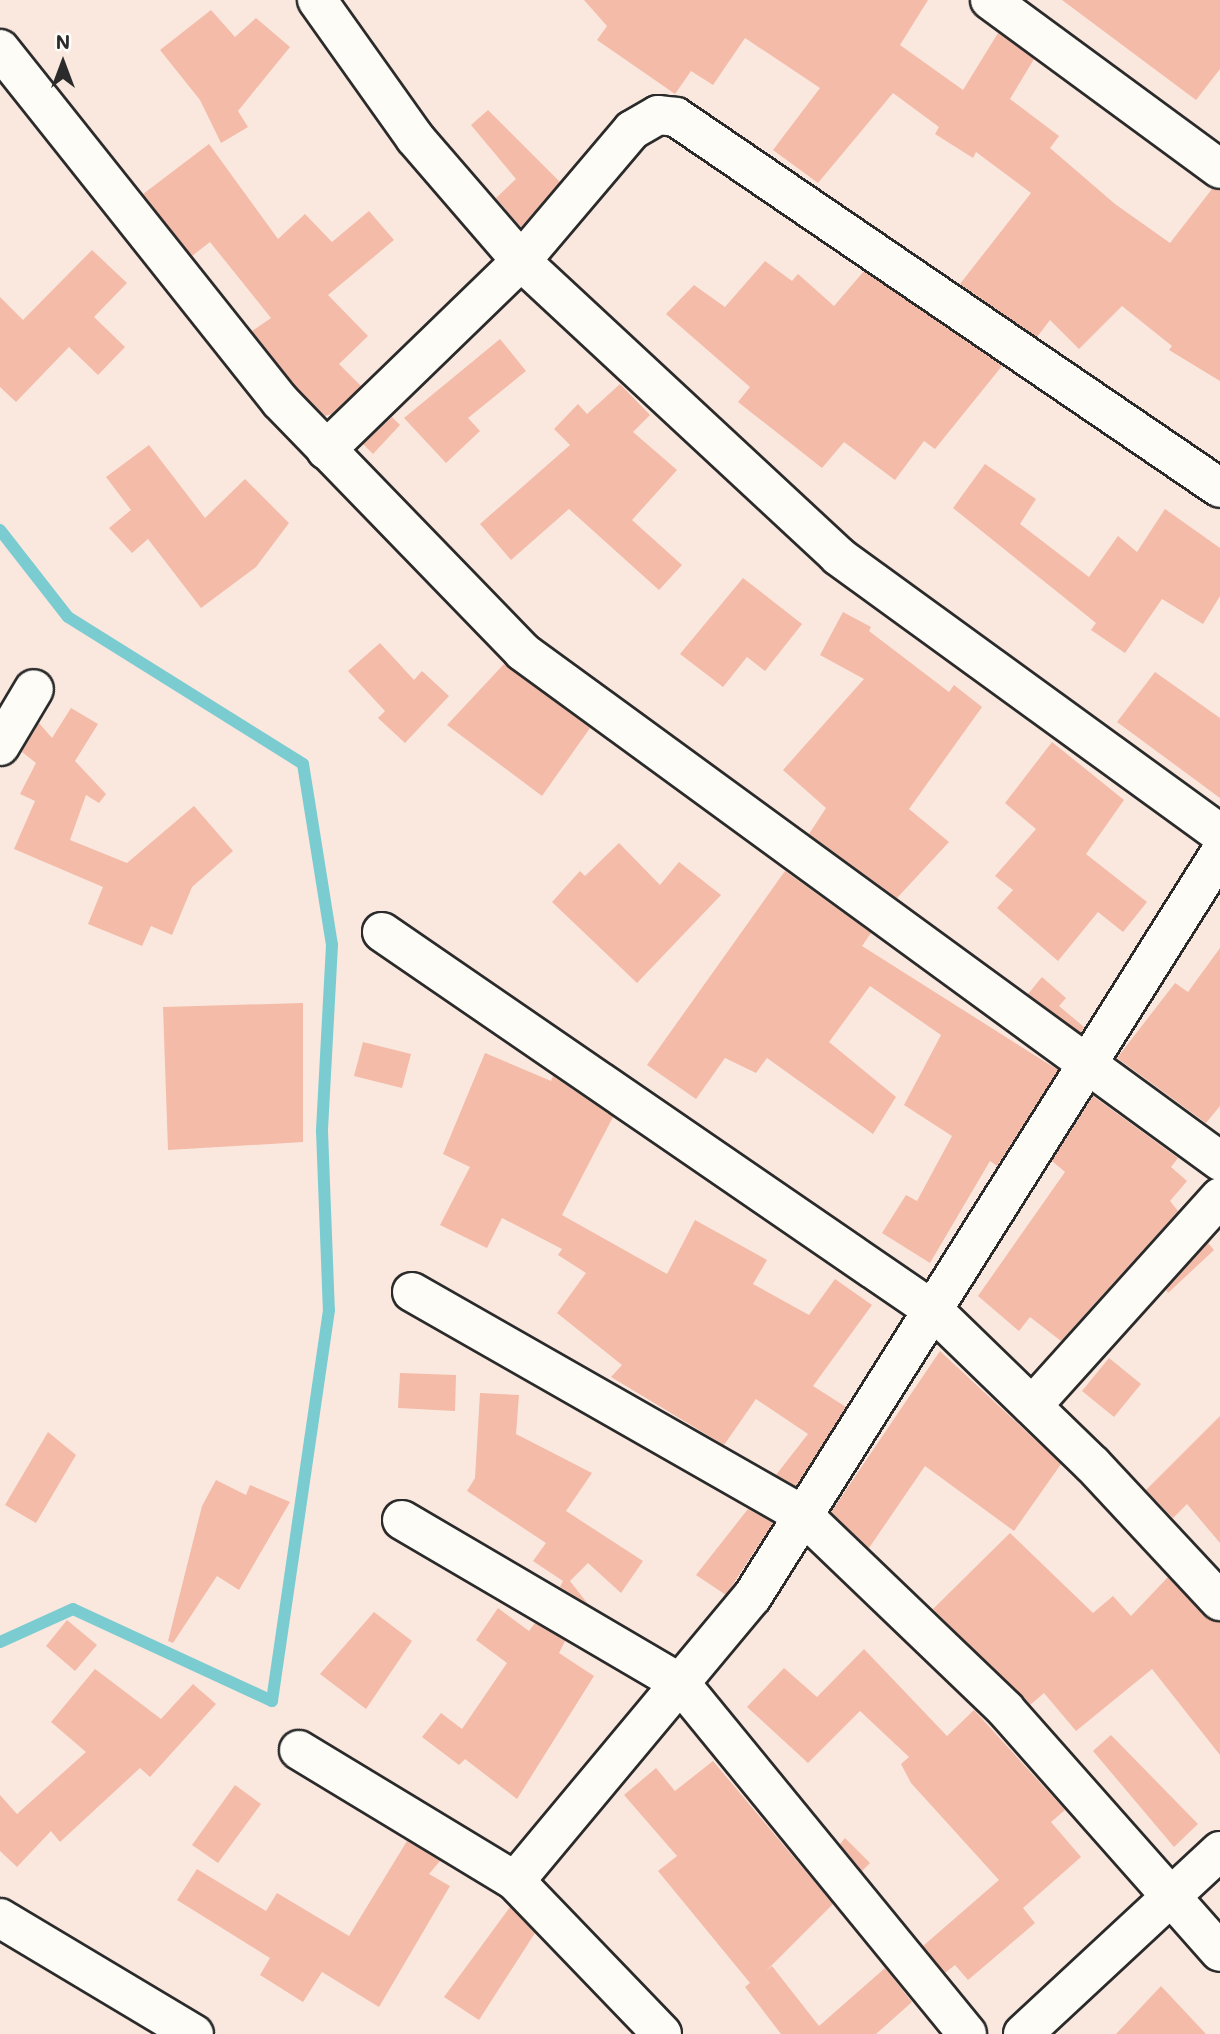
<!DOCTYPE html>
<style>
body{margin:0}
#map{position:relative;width:1220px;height:2034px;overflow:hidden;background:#fae8df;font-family:Mali,sans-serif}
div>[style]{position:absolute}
.stream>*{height:12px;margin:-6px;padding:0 6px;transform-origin:6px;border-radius:6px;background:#7bccd1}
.building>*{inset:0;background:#f3bba8}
.roads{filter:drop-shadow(2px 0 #2b2b2b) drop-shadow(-2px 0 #2b2b2b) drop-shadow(0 2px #2b2b2b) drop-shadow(0 -2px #2b2b2b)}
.minor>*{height:38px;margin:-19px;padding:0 19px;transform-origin:19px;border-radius:19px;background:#fdfcf7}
span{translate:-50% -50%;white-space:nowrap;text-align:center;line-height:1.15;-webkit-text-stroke:7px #fdfcf7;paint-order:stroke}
.north{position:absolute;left:28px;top:28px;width:70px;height:70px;-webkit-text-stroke:5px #fdfcf7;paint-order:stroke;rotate:0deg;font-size:19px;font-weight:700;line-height:28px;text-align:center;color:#2b2b2b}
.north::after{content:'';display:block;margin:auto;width:24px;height:32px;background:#2b2b2b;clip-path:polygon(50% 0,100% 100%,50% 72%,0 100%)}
</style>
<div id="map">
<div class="stream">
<div style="left:0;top:530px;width:110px;rotate:52deg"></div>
<div style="left:68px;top:617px;width:277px;rotate:32deg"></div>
<div style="left:303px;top:764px;width:183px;rotate:80.9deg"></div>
<div style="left:332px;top:945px;width:186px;rotate:93.1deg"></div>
<div style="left:322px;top:1131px;width:179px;rotate:87.8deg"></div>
<div style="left:329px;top:1310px;width:395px;rotate:98.3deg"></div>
<div style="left:272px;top:1701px;width:219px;rotate:-155.2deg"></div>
<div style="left:73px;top:1609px;width:80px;rotate:155.7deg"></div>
</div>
<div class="building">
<div style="clip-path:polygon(584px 0,928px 0,900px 45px,963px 90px,998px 33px,1034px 59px,1010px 99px,1059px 136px,1050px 148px,1115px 204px,1170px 243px,1212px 189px,1220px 190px,1220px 381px,1169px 350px,1172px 346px,1122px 306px,1079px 349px,1050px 320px,1037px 337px,960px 284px,1031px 193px,976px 152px,973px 158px,935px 134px,939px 127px,893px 93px,818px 183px,773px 150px,820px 88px,745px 38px,713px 85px,691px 71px,675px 94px,597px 40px,607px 26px)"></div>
<div style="clip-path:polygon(1062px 0,1220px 0,1220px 69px,1196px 100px)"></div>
<div style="clip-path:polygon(211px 10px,235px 37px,256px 18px,290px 47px,238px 111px,248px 127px,221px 143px,200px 100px,160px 50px)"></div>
<div style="clip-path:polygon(488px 110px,560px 182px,521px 227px,496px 198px,516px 179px,471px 125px)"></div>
<div style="clip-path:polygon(209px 144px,278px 239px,305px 214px,332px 242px,369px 211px,394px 240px,328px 295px,368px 336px,339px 364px,361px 386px,332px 414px,325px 416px,296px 387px,252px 331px,271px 318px,210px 242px,192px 256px,143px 194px)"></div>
<div style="clip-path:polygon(92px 250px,127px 283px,94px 317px,125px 347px,98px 375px,69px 347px,16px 402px,0 387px,0 297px,23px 320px)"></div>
<div style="clip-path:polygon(765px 261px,792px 281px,798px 274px,834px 306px,864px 271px,1002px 366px,935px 449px,924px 441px,895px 480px,844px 442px,822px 468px,738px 402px,750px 387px,666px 314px,694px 285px,725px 307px)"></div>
<div style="clip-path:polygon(500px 339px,526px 371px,468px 418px,480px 431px,446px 463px,404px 418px)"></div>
<div style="clip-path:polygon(620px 384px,650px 415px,633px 432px,677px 470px,632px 520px,682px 565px,659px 590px,569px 509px,511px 560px,480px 524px,570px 445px,554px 429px,578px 404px,587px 414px)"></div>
<div style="clip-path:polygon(392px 417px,400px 425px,373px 454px,363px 444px)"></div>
<div style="clip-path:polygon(149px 445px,205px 518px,245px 479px,289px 523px,256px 567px,201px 608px,148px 539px,132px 553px,109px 528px,131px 510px,106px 477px)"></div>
<div style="clip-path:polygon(985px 464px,1036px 499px,1020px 524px,1089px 577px,1118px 536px,1137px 552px,1165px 509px,1220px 548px,1220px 596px,1203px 624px,1162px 599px,1125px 653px,1091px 630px,1096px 623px,953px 508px)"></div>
<div style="clip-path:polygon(743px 578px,802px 624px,765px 671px,747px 657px,723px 687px,680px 654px)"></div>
<div style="clip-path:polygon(843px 612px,871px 627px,869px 631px,949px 692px,954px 685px,982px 707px,909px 809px,949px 842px,897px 898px,809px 834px,826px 808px,783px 770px,864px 679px,820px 655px)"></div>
<div style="clip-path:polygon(380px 643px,414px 680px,422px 671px,449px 696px,405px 743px,378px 718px,385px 711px,348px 671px)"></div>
<div style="clip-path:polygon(504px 664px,590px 728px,542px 796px,447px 725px)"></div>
<div style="clip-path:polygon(1155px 672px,1220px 718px,1220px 798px,1117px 722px)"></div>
<div style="clip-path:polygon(71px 708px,98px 724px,75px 761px,106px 794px,99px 803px,86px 795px,70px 840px,127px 863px,194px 806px,233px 851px,192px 887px,172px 935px,151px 926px,142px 946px,88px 924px,103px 887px,14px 849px,35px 801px,20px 794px,36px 763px,22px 752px,39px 723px,52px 738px)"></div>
<div style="clip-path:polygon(1052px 742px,1124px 800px,1086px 854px,1147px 902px,1123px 932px,1098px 912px,1058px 961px,997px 908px,1013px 890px,995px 876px,1036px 829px,1005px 803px)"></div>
<div style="clip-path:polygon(619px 843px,660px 885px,679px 862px,721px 895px,637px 983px,552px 902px,580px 871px,585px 876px)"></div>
<div style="clip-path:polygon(785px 871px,871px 933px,862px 946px,1058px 1070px,997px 1166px,990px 1161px,930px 1263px,882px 1233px,906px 1195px,917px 1201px,952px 1136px,904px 1105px,941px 1035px,870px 986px,829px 1042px,896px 1097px,873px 1134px,767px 1058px,756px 1073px,725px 1058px,696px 1099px,647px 1065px)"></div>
<div style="clip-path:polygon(1220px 948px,1220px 1106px,1206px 1123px,1117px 1058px,1175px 983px,1188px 992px)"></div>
<div style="clip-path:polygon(1042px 977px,1066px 998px,1059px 1006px,1084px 1027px,1081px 1033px,1028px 994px)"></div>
<div style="clip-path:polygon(303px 1003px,303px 1142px,168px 1150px,163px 1007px)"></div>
<div style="clip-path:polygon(363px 1042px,411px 1054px,402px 1088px,354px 1076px)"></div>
<div style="clip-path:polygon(485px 1053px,551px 1081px,553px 1076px,613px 1117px,562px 1215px,667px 1274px,695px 1220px,767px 1260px,753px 1284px,809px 1315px,835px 1279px,872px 1305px,813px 1386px,846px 1407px,796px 1486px,776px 1475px,808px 1434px,756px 1399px,724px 1445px,611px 1377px,622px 1365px,557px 1313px,586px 1273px,558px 1255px,562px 1249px,502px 1218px,487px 1248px,440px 1225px,470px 1167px,443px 1154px)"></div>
<div style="clip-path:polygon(1093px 1096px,1178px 1158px,1171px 1167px,1187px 1181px,1170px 1201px,1178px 1211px,1061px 1341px,1030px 1317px,1019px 1331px,978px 1296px,1065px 1172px,1052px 1161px)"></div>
<div style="clip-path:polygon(1208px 1243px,1214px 1250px,1168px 1293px,1166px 1290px)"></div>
<div style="clip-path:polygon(940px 1351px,1061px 1464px,1014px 1531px,925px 1466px,869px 1548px,831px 1512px)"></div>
<div style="clip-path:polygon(1109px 1358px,1141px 1384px,1114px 1417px,1082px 1391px)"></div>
<div style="clip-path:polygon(400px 1373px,456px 1375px,455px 1411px,398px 1408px)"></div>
<div style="clip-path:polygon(480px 1393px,519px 1395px,516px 1434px,592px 1473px,566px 1511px,643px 1561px,621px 1593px,588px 1563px,570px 1581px,588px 1604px,560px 1587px,563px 1581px,533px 1561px,546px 1543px,467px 1491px,475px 1478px)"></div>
<div style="clip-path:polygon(1220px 1416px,1220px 1543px,1187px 1504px,1173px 1518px,1146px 1490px)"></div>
<div style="clip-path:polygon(48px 1432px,76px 1455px,36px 1523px,5px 1505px)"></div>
<div style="clip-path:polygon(216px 1480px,246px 1495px,250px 1485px,290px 1502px,239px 1590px,217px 1576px,173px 1643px,168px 1641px,202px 1506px)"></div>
<div style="clip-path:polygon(748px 1509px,773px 1523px,726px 1595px,696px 1575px)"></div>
<div style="clip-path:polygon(1010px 1533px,1093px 1613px,1113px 1596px,1131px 1616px,1168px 1577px,1204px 1616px,1220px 1622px,1220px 1755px,1152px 1669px,1076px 1731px,1044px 1693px,1030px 1705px,933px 1609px)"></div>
<div style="clip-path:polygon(498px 1608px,529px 1631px,535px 1623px,565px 1641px,559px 1653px,594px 1676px,517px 1799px,465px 1759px,459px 1765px,422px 1737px,441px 1713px,462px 1729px,507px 1663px,476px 1640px)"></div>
<div style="clip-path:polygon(374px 1612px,412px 1641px,366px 1709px,320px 1674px)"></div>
<div style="clip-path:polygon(67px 1620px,97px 1645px,75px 1671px,46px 1646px)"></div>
<div style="clip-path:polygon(864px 1649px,947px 1736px,974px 1710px,1065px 1810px,1051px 1822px,1081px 1857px,1023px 1908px,1035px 1923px,968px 1980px,955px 1965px,945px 1973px,923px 1946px,999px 1880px,911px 1783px,901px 1764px,909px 1757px,860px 1711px,808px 1763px,747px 1707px,784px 1668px,817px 1697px)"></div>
<div style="clip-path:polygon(95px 1669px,161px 1719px,193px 1684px,216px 1704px,150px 1777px,140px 1768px,60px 1842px,51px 1831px,17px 1867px,0 1851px,0 1795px,17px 1814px,86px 1752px,51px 1722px)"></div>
<div style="clip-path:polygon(1111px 1735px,1198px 1824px,1174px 1847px,1093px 1751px)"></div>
<div style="clip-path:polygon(713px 1761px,833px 1904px,766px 1971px,772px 1966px,819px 2026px,885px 1968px,912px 2002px,876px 2034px,781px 2034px,745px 1987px,750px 1983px,658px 1871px,677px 1856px,624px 1795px,656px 1768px,675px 1791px)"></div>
<div style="clip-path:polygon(235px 1785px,261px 1804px,218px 1863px,192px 1845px)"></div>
<div style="clip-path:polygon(845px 1838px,870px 1863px,862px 1871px,840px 1844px)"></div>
<div style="clip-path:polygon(407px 1841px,440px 1861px,429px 1874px,450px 1886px,379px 2007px,322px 1972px,303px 2002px,260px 1975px,270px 1958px,177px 1900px,197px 1869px,266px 1911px,277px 1893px,349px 1936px)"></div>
<div style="clip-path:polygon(510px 1907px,535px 1933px,479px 2020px,444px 1997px)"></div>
<div style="clip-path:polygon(1161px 1986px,1206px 2034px,1116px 2034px)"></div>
</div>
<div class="roads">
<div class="minor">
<div style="left:317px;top:0;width:169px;rotate:54.6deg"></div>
<div style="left:415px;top:138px;width:162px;rotate:49.2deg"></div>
<div style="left:521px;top:261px;width:433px;rotate:42.9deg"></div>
<div style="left:838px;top:556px;width:472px;rotate:36deg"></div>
<div style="left:990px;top:0;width:285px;rotate:36.3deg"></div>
<div style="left:0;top:49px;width:450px;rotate:51.5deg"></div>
<div style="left:280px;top:401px;width:349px;rotate:45.9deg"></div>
<div style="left:523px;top:652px;width:863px;rotate:36.14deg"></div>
<div style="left:326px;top:450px;width:272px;rotate:-44.1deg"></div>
<div style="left:521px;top:261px;width:172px;rotate:-49.7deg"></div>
<div style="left:632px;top:130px;width:30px;rotate:-30deg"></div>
<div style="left:658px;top:115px;width:18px;rotate:6deg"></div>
<div style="left:676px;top:117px;width:658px;rotate:34.29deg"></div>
<div style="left:0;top:746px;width:66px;rotate:-59.2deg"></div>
<div style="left:382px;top:932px;width:670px;rotate:34.47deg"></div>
<div style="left:934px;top:1311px;width:221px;rotate:44.1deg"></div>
<div style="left:1093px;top:1465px;width:186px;rotate:47deg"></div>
<div style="left:412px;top:1292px;width:451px;rotate:29.7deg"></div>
<div style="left:804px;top:1516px;width:279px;rotate:43.8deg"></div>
<div style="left:1005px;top:1709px;width:324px;rotate:48.5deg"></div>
<div style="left:1032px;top:1406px;width:281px;rotate:-48deg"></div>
<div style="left:402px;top:1520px;width:322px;rotate:30.4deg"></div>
<div style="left:680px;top:1683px;width:453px;rotate:50.7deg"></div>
<div style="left:299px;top:1750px;width:253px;rotate:31.2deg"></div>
<div style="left:515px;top:1881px;width:212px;rotate:46.1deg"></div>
<div style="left:515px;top:1881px;width:370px;rotate:-50.2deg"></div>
<div style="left:752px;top:1597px;width:879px;rotate:-57.83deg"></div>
<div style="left:0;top:1918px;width:226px;rotate:30.9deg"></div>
<div style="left:1023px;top:2034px;width:269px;rotate:-42.9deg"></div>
</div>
</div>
<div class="north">N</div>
</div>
